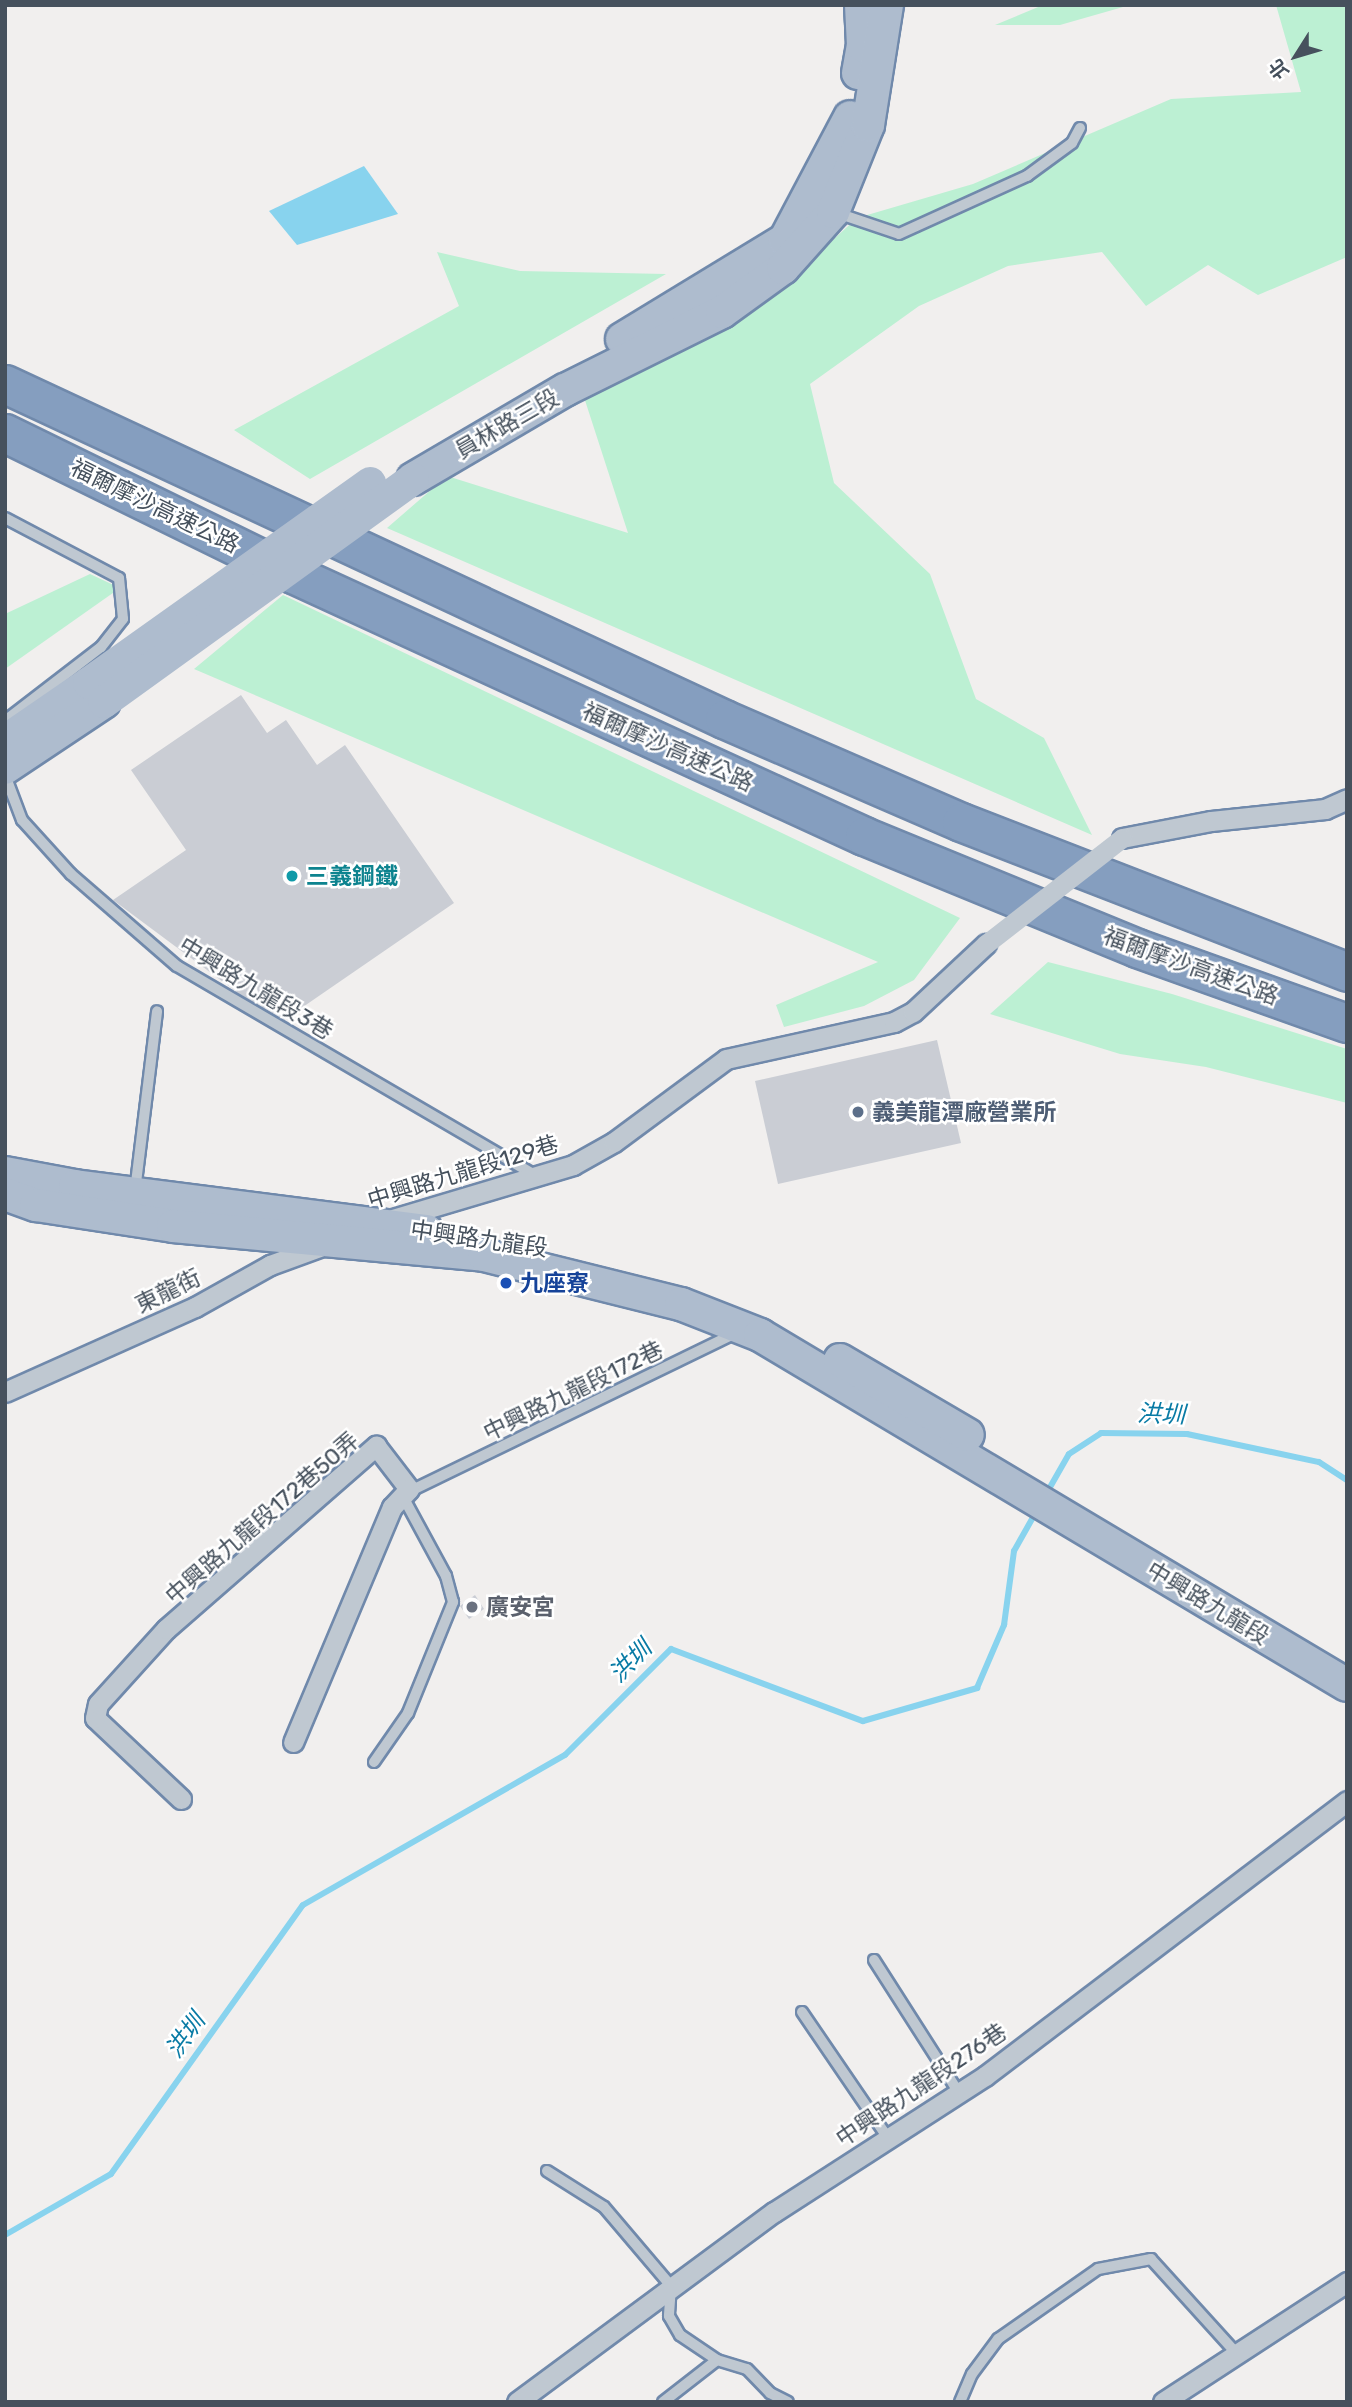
<!DOCTYPE html>
<meta charset="utf-8">
<style>
body{margin:0}
#map{position:relative;width:1352px;height:2407px;overflow:hidden;background:#f1efee;font-family:Rubik,"Noto Sans TC",sans-serif}
div>[style]{position:absolute}
.green>*{inset:0;background:#bcf0d3}
.water>*{inset:0;background:#88d3ee}
.stream>*{height:6px;margin:-3px;padding:0 3px;transform-origin:3px;border-radius:3px;background:#88d3ee}
.building>*{inset:0;background:#cacdd4}
.roads{filter:drop-shadow(2px 0 #7089ab) drop-shadow(-2px 0 #7089ab) drop-shadow(0 2px #7089ab) drop-shadow(0 -2px #7089ab)}
.lane>*{height:10px;margin:-5px;padding:0 5px;transform-origin:5px;border-radius:5px;background:#bfc8d1}
.street>*{height:19px;margin:-9.5px;padding:0 9.5px;transform-origin:9.5px;border-radius:9.5px;background:#bfc8d1}
.primary>*{height:32px;margin:-16px;padding:0 16px;transform-origin:16px;border-radius:16px;background:#aebcce}
.highway>*{height:37px;margin:-18.5px;padding:0 18.5px;transform-origin:18.5px;border-radius:18.5px;background:#859ebf}
.street-bridge>*{height:19px;margin:-9.5px;padding:0 9.5px;transform-origin:9.5px;border-radius:9.5px;background:#bfc8d1}
.primary-bridge>*{height:32px;margin:-16px;padding:0 16px;transform-origin:16px;border-radius:16px;background:#aebcce}
.dots>*{width:19px;height:19px;translate:-50% -50%;box-sizing:border-box;border:4px solid #fff;border-radius:50%}
span{translate:-50% -50%;white-space:nowrap;text-align:center;line-height:1.15;-webkit-text-stroke:5px #fff;paint-order:stroke}
.street-label{font-size:23px;color:#46515d}
.culture-label{font-size:23px;color:#0d838f;font-weight:700}
.left{translate:0 -50%;text-align:left}
.service-label{font-size:23px;color:#4e5e75;font-weight:700}
.transit-label{font-size:23px;color:#164399;font-weight:700}
.worship-label{font-size:23px;color:#5b616d;font-weight:700}
.water-label{font-size:24px;color:#097ba5;font-style:italic}
.frame{position:absolute;inset:0;border:7px solid #46515d;pointer-events:none}
.north{position:absolute;left:1261px;top:21px;width:70px;height:70px;-webkit-text-stroke:5px #fff;paint-order:stroke;rotate:233deg;font-size:19px;font-weight:700;line-height:28px;text-align:center;color:#46515d}
.north::after{content:'';display:block;margin:auto;width:24px;height:32px;background:#46515d;clip-path:polygon(50% 0,100% 100%,50% 72%,0 100%)}
</style>
<div id="map">
<div class="green">
<div style="clip-path:polygon(1043px 5px,1130px 5px,1060px 25px,995px 25px)"></div>
<div style="clip-path:polygon(1276px 5px,1347px 5px,1347px 257px,1258px 295px,1208px 265px,1146px 306px,1102px 252px,1008px 266px,919px 306px,810px 384px,834px 483px,930px 574px,976px 699px,1044px 738px,1092px 835px,387px 528px,447px 476px,628px 533px,581px 388px,813px 258px,857px 218px,973px 184px,1171px 99px,1301px 92px)"></div>
<div style="clip-path:polygon(437px 252px,520px 271px,666px 274px,310px 479px,234px 430px,459px 306px)"></div>
<div style="clip-path:polygon(90px 574px,120px 588px,5px 669px,5px 614px)"></div>
<div style="clip-path:polygon(283px 595px,960px 918px,914px 980px,864px 1006px,784px 1027px,776px 1005px,878px 962px,194px 669px)"></div>
<div style="clip-path:polygon(1048px 962px,1172px 994px,1347px 1049px,1347px 1103px,1206px 1067px,1120px 1054px,990px 1014px)"></div>
</div>
<div class="water">
<div style="clip-path:polygon(364px 166px,398px 214px,297px 245px,269px 211px)"></div>
</div>
<div class="stream">
<div style="left:1045px;top:1496px;width:48px;rotate:-60.3deg"></div>
<div style="left:1069px;top:1454px;width:38px;rotate:-33deg"></div>
<div style="left:1101px;top:1433px;width:86px;rotate:0.7deg"></div>
<div style="left:1187px;top:1434px;width:135px;rotate:12deg"></div>
<div style="left:1319px;top:1462px;width:33px;rotate:33deg"></div>
<div style="left:5px;top:2235px;width:122px;rotate:-29.9deg"></div>
<div style="left:111px;top:2174px;width:330px;rotate:-54.5deg"></div>
<div style="left:303px;top:1905px;width:302px;rotate:-29.8deg"></div>
<div style="left:565px;top:1755px;width:150px;rotate:-45deg"></div>
<div style="left:671px;top:1649px;width:205px;rotate:20.6deg"></div>
<div style="left:863px;top:1721px;width:119px;rotate:-16.1deg"></div>
<div style="left:977px;top:1688px;width:69px;rotate:-66.8deg"></div>
<div style="left:1004px;top:1625px;width:75px;rotate:-82.3deg"></div>
<div style="left:1014px;top:1551px;width:45px;rotate:-60.6deg"></div>
</div>
<div class="building">
<div style="clip-path:polygon(241px 695px,267px 733px,286px 720px,317px 765px,345px 745px,454px 903px,284px 1020px,238px 993px,113px 900px,186px 850px,131px 770px)"></div>
<div style="clip-path:polygon(937px 1040px,961px 1143px,778px 1184px,755px 1081px)"></div>
<div style="clip-path:polygon(475px 1595px,484px 1609px,469px 1619px,460px 1606px)"></div>
</div>
<div class="roads">
<div class="lane">
<div style="left:837px;top:213px;width:65px;rotate:18.7deg"></div>
<div style="left:899px;top:234px;width:141px;rotate:-24.4deg"></div>
<div style="left:1027px;top:176px;width:56px;rotate:-36.3deg"></div>
<div style="left:1072px;top:143px;width:17px;rotate:-62deg"></div>
<div style="left:5px;top:518px;width:129px;rotate:27.8deg"></div>
<div style="left:119px;top:578px;width:41px;rotate:84.4deg"></div>
<div style="left:123px;top:619px;width:36px;rotate:128deg"></div>
<div style="left:101px;top:647px;width:121px;rotate:142.4deg"></div>
<div style="left:5px;top:775px;width:48px;rotate:69.3deg"></div>
<div style="left:22px;top:820px;width:73px;rotate:47.8deg"></div>
<div style="left:71px;top:874px;width:140px;rotate:41deg"></div>
<div style="left:177px;top:966px;width:414px;rotate:30.3deg"></div>
<div style="left:135px;top:1191px;width:181px;rotate:-83deg"></div>
<div style="left:374px;top:1762px;width:60px;rotate:-55.2deg"></div>
<div style="left:408px;top:1713px;width:120px;rotate:-67.9deg"></div>
<div style="left:453px;top:1602px;width:27px;rotate:-105deg"></div>
<div style="left:446px;top:1576px;width:92px;rotate:-118.5deg"></div>
<div style="left:402px;top:1495px;width:370px;rotate:-25.9deg"></div>
<div style="left:874px;top:1960px;width:158px;rotate:57.4deg"></div>
<div style="left:802px;top:2012px;width:153px;rotate:55.7deg"></div>
<div style="left:547px;top:2171px;width:67px;rotate:32.3deg"></div>
<div style="left:604px;top:2207px;width:104px;rotate:49.7deg"></div>
<div style="left:671px;top:2286px;width:30px;rotate:94deg"></div>
<div style="left:669px;top:2316px;width:22px;rotate:60deg"></div>
<div style="left:680px;top:2335px;width:45px;rotate:34deg"></div>
<div style="left:717px;top:2360px;width:31px;rotate:17deg"></div>
<div style="left:747px;top:2369px;width:33px;rotate:46deg"></div>
<div style="left:770px;top:2393px;width:20px;rotate:27deg"></div>
<div style="left:663px;top:2402px;width:68px;rotate:-37.9deg"></div>
<div style="left:960px;top:2402px;width:30px;rotate:-67deg"></div>
<div style="left:972px;top:2374px;width:44px;rotate:-53.4deg"></div>
<div style="left:998px;top:2339px;width:122px;rotate:-35deg"></div>
<div style="left:1098px;top:2269px;width:54px;rotate:-10.7deg"></div>
<div style="left:1151px;top:2259px;width:128px;rotate:47.8deg"></div>
</div>
<div class="street">
<div style="left:1122px;top:838px;width:91px;rotate:-10.8deg"></div>
<div style="left:1211px;top:821px;width:115px;rotate:-6deg"></div>
<div style="left:1325px;top:809px;width:24px;rotate:-24deg"></div>
<div style="left:389px;top:1220px;width:192px;rotate:-16.6deg"></div>
<div style="left:573px;top:1165px;width:47px;rotate:-29.3deg"></div>
<div style="left:614px;top:1142px;width:139px;rotate:-36.5deg"></div>
<div style="left:726px;top:1059px;width:172px;rotate:-12.4deg"></div>
<div style="left:894px;top:1022px;width:21px;rotate:-28deg"></div>
<div style="left:913px;top:1012px;width:100px;rotate:-43deg"></div>
<div style="left:5px;top:1392px;width:208px;rotate:-24.1deg"></div>
<div style="left:195px;top:1307px;width:86px;rotate:-29.2deg"></div>
<div style="left:270px;top:1265px;width:59px;rotate:-20deg"></div>
<div style="left:181px;top:1799px;width:118px;rotate:-136.7deg"></div>
<div style="left:95px;top:1718px;width:14px;rotate:-78deg"></div>
<div style="left:98px;top:1704px;width:101px;rotate:-47.8deg"></div>
<div style="left:166px;top:1629px;width:279px;rotate:-41.1deg"></div>
<div style="left:376px;top:1446px;width:54px;rotate:52.5deg"></div>
<div style="left:409px;top:1489px;width:25px;rotate:133deg"></div>
<div style="left:392px;top:1507px;width:255px;rotate:112.8deg"></div>
<div style="left:517px;top:2402px;width:320px;rotate:-36.5deg"></div>
<div style="left:774px;top:2212px;width:251px;rotate:-32.8deg"></div>
<div style="left:985px;top:2076px;width:455px;rotate:-37.2deg"></div>
<div style="left:1163px;top:2402px;width:220px;rotate:-33.1deg"></div>
</div>
<div class="primary">
<div style="left:858px;top:73px;width:27px;rotate:-80deg"></div>
<div style="left:863px;top:46px;width:41px;rotate:-92.8deg"></div>
<div style="left:622px;top:339px;width:191px;rotate:-31.3deg"></div>
<div style="left:785px;top:240px;width:139px;rotate:-62.1deg"></div>
<div style="left:413px;top:479px;width:176px;rotate:-30.4deg"></div>
<div style="left:565px;top:390px;width:175px;rotate:-26.4deg"></div>
<div style="left:722px;top:312px;width:75px;rotate:-35.8deg"></div>
<div style="left:783px;top:268px;width:75px;rotate:-48.2deg"></div>
<div style="left:833px;top:212px;width:94px;rotate:-68.1deg"></div>
<div style="left:868px;top:125px;width:121px;rotate:-81deg"></div>
<div style="left:5px;top:741px;width:102px;rotate:-34.6deg"></div>
<div style="left:5px;top:768px;width:119px;rotate:-33.7deg"></div>
<div style="left:5px;top:1173px;width:71px;rotate:10.5deg"></div>
<div style="left:75px;top:1186px;width:355px;rotate:7.3deg"></div>
<div style="left:5px;top:1194px;width:33px;rotate:20deg"></div>
<div style="left:36px;top:1205px;width:139px;rotate:8.7deg"></div>
<div style="left:173px;top:1226px;width:312px;rotate:5.3deg"></div>
<div style="left:484px;top:1255px;width:203px;rotate:14deg"></div>
<div style="left:681px;top:1304px;width:85px;rotate:21.4deg"></div>
<div style="left:760px;top:1335px;width:683px;rotate:30.81deg"></div>
<div style="left:840px;top:1360px;width:148px;rotate:30.4deg"></div>
</div>
<div class="highway">
<div style="left:5px;top:384px;width:793px;rotate:24.98deg"></div>
<div style="left:724px;top:719px;width:258px;rotate:23.5deg"></div>
<div style="left:961px;top:822px;width:414px;rotate:21.2deg"></div>
<div style="left:5px;top:433px;width:321px;rotate:26.1deg"></div>
<div style="left:293px;top:574px;width:628px;rotate:24.65deg"></div>
<div style="left:864px;top:836px;width:295px;rotate:22.3deg"></div>
<div style="left:1137px;top:948px;width:223px;rotate:19.7deg"></div>
</div>
</div>
<div class="street-bridge">
<div style="left:986px;top:944px;width:172px;rotate:-37.9deg"></div>
</div>
<div class="primary-bridge">
<div style="left:89px;top:683px;width:345px;rotate:-35.4deg"></div>
<div style="left:104px;top:702px;width:381px;rotate:-35.8deg"></div>
</div>
<div class="dots">
<div style="left:292px;top:876px;background:#0f9aa8"></div>
<div style="left:858px;top:1112px;background:#5c6f8a"></div>
<div style="left:506px;top:1283px;background:#1a4fb4"></div>
<div style="left:472px;top:1607px;background:#6b7280"></div>
</div>
<div class="street-label">
<span style="left:507px;top:424px;rotate:-30deg">員林路三段</span>
<span style="left:155px;top:506px;rotate:26deg">福爾摩沙高速公路</span>
<span style="left:668px;top:747px;rotate:24deg">福爾摩沙高速公路</span>
<span style="left:1191px;top:966px;rotate:20deg">福爾摩沙高速公路</span>
<span style="left:256px;top:988px;rotate:31deg">中興路九龍段3巷</span>
<span style="left:463px;top:1172px;rotate:-17deg">中興路九龍段129巷</span>
<span style="left:479px;top:1239px;rotate:8deg">中興路九龍段</span>
<span style="left:168px;top:1291px;rotate:-26deg">東龍街</span>
<span style="left:573px;top:1391px;rotate:-26deg">中興路九龍段172巷</span>
<span style="left:262px;top:1518px;rotate:-41deg">中興路九龍段172巷50弄</span>
<span style="left:1208px;top:1603px;rotate:31deg">中興路九龍段</span>
<span style="left:921px;top:2085px;rotate:-34deg">中興路九龍段276巷</span>
</div>
<div class="culture-label">
<span class="left" style="left:306px;top:876px">三義鋼鐵</span>
</div>
<div class="service-label">
<span class="left" style="left:872px;top:1112px">義美龍潭廠營業所</span>
</div>
<div class="transit-label">
<span class="left" style="left:520px;top:1283px">九座寮</span>
</div>
<div class="worship-label">
<span class="left" style="left:486px;top:1607px">廣安宮</span>
</div>
<div class="water-label">
<span style="left:1161px;top:1415px;rotate:2deg">洪圳</span>
<span style="left:631px;top:1662px;rotate:-45deg">洪圳</span>
<span style="left:186px;top:2036px;rotate:-54deg">洪圳</span>
</div>
<div class="frame"></div>
<div class="north">北</div>
</div>
